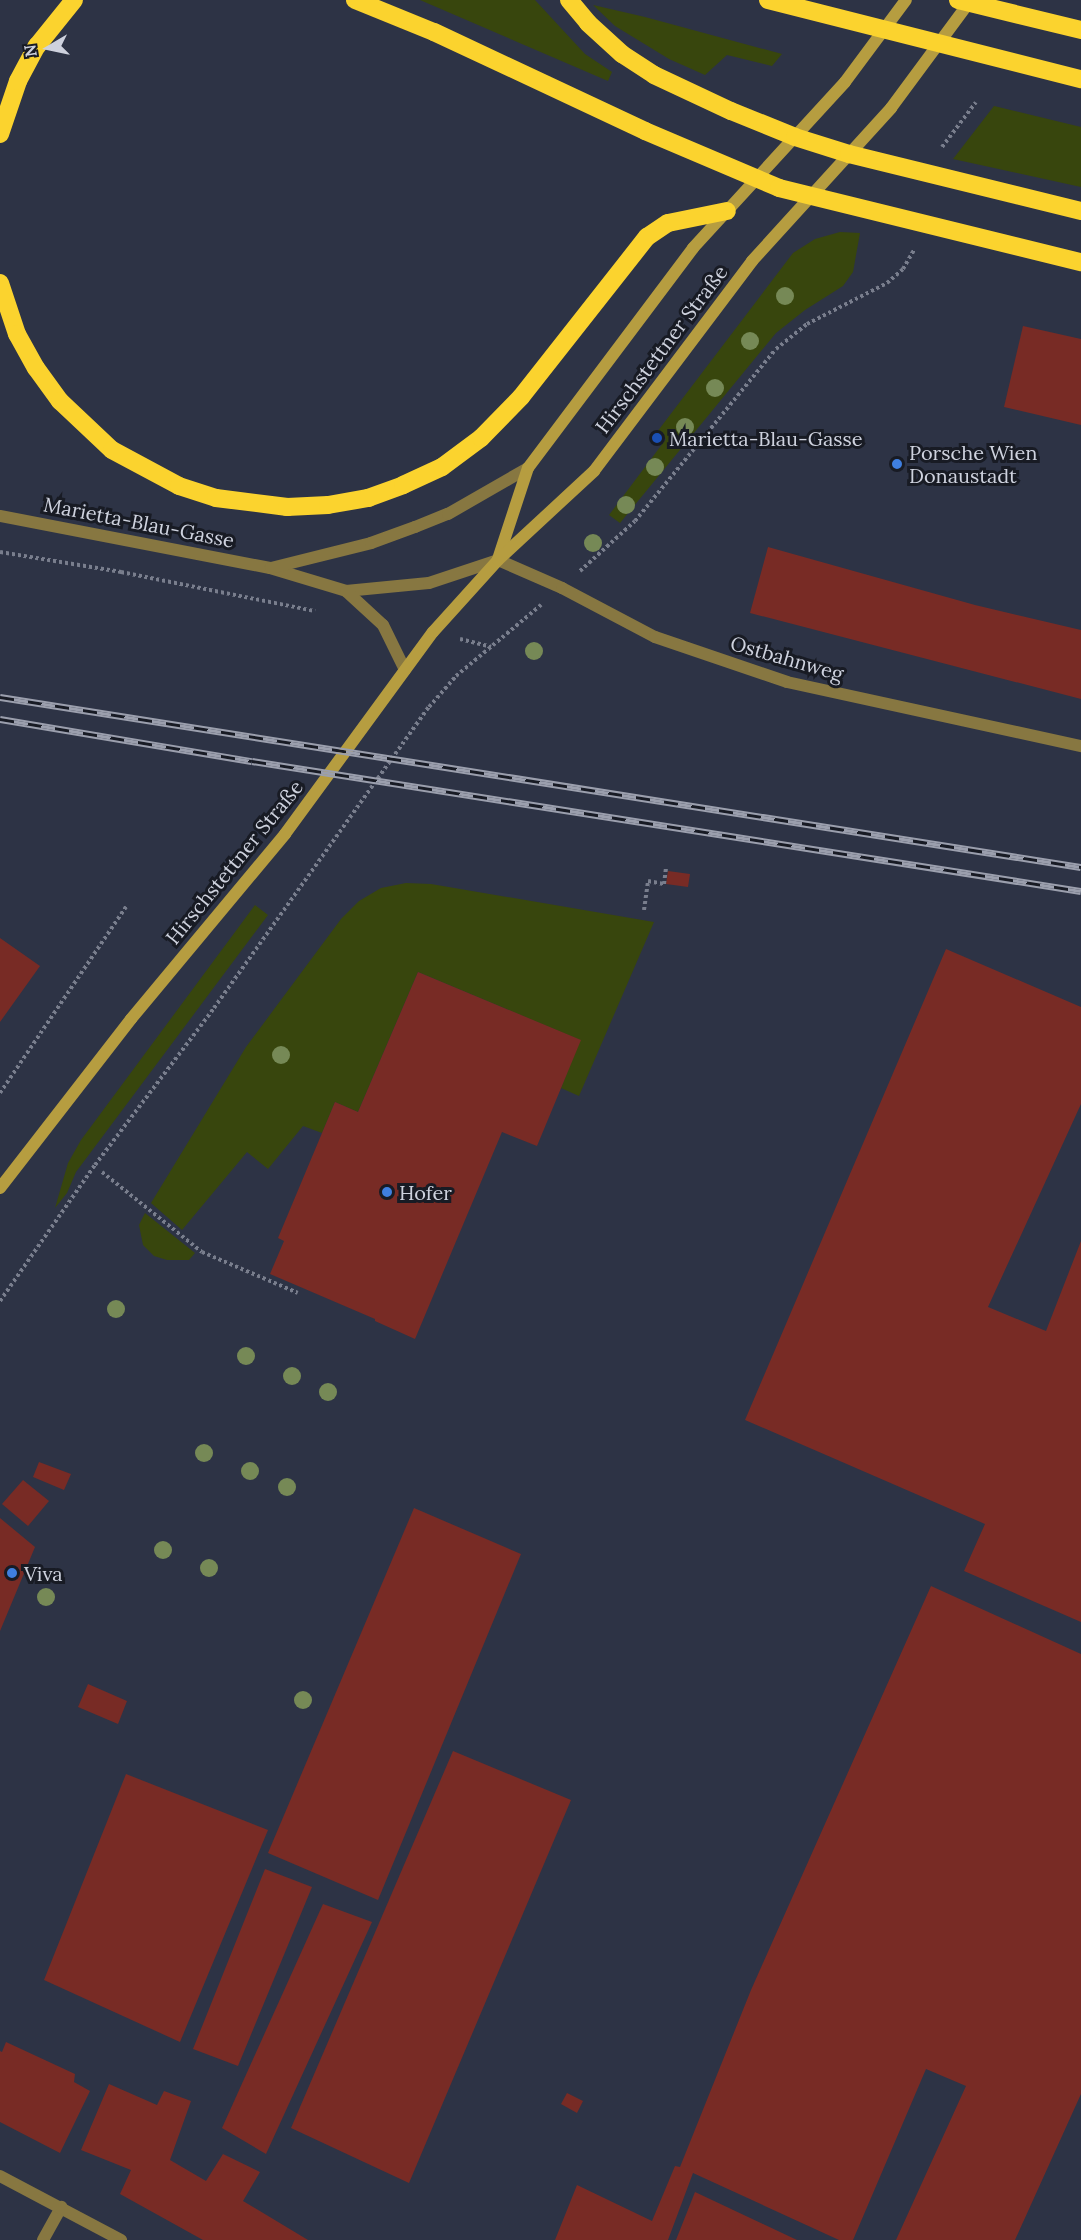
<!DOCTYPE html>
<meta charset="utf-8">
<style>
body{margin:0}
#map{position:relative;width:1081px;height:2240px;overflow:hidden;background:#2d3345;font-family:Lora,serif}
div>[style]{position:absolute}
.green>*{inset:0;background:#38460d}
.building>*{inset:0;background:#782b25}
.path>*{height:4px;margin-top:-2px;transform-origin:0;background:repeating-linear-gradient(90deg,#797e8d 0 3px,transparent 0 6px)}
.lane>*{height:12px;margin:-6px;padding:0 6px;transform-origin:6px;border-radius:6px;background:#877741}
.street>*{height:12px;margin:-6px;padding:0 6px;transform-origin:6px;border-radius:6px;background:#877741}
.secondary>*{height:12px;margin:-6px;padding:0 6px;transform-origin:6px;border-radius:6px;background:#b69d40}
.highway>*{height:18px;margin:-9px;padding:0 9px;transform-origin:9px;border-radius:9px;background:#fbd32e}
.rail>*{height:7px;margin-top:-3.5px;transform-origin:0;background:repeating-linear-gradient(90deg,#181b24 0 14px,#9b9fad 0 28px);box-sizing:border-box;border-block:2px solid #9b9fad}
.trees>*{width:18px;height:18px;margin:-9px;border-radius:50%;background:#768956}
.dots>*{width:16px;height:16px;translate:-50% -50%;box-sizing:border-box;border:3px solid #181b24;border-radius:50%}
span{translate:-50% -50%;white-space:nowrap;text-align:center;line-height:1.15;-webkit-text-stroke:6px #181b24;paint-order:stroke}
.street-label{font-size:20px;color:#ced2de}
.poi-label{font-size:20px;color:#ced2de}
.left{translate:0 -50%;text-align:left}
.north{position:absolute;left:18px;top:18px;width:60px;height:60px;-webkit-text-stroke:4px #181b24;paint-order:stroke;rotate:261deg;font-size:16px;font-weight:700;line-height:24px;text-align:center;color:#ced2de}
.north::after{content:'';display:block;margin:auto;width:21px;height:27px;background:#ced2de;clip-path:polygon(50% 0,100% 100%,50% 72%,0 100%)}
</style>
<div id="map">
<div class="green">
<div style="clip-path:polygon(420px 0,535px 0,585px 54px,612px 72px,608px 81px)"></div>
<div style="clip-path:polygon(593px 5px,645px 17px,782px 54px,772px 66px,727px 55px,705px 75px,669px 59px,615px 26px)"></div>
<div style="clip-path:polygon(994px 106px,1081px 127px,1081px 187px,953px 159px)"></div>
<div style="clip-path:polygon(840px 232px,860px 233px,853px 272px,843px 286px,805px 310px,776px 333px,620px 523px,609px 515px,666px 439px,657px 432px,793px 253px,815px 239px)"></div>
<div style="clip-path:polygon(406px 883px,431px 884px,654px 922px,579px 1096px,561px 1088px,580px 1040px,418px 972px,358px 1112px,335px 1102px,322px 1133px,303px 1126px,268px 1169px,247px 1152px,182px 1230px,151px 1203px,246px 1047px,341px 919px,359px 901px,381px 888px)"></div>
<div style="clip-path:polygon(255px 905px,268px 915px,76px 1172px,67px 1193px,55px 1208px,68px 1163px,81px 1140px)"></div>
<div style="clip-path:polygon(145px 1213px,195px 1253px,189px 1260px,167px 1260px,154px 1256px,143px 1245px,139px 1225px)"></div>
</div>
<div class="building">
<div style="clip-path:polygon(1023px 326px,1081px 339px,1081px 425px,1004px 407px)"></div>
<div style="clip-path:polygon(768px 547px,975px 605px,1081px 630px,1081px 699px,750px 613px)"></div>
<div style="clip-path:polygon(668px 871px,690px 874px,688px 887px,666px 884px)"></div>
<div style="clip-path:polygon(0 938px,40px 966px,0 1022px)"></div>
<div style="clip-path:polygon(946px 949px,1081px 1007px,1081px 1104px,988px 1307px,1046px 1331px,1081px 1241px,1081px 1622px,964px 1571px,985px 1524px,745px 1420px)"></div>
<div style="clip-path:polygon(418px 972px,581px 1040px,537px 1146px,502px 1132px,415px 1339px,375px 1321px,375px 1319px,270px 1274px,284px 1241px,278px 1238px,335px 1102px,358px 1112px)"></div>
<div style="clip-path:polygon(39px 1462px,71px 1474px,64px 1490px,33px 1477px)"></div>
<div style="clip-path:polygon(23px 1480px,49px 1501px,28px 1526px,2px 1504px)"></div>
<div style="clip-path:polygon(414px 1508px,521px 1554px,378px 1900px,268px 1853px)"></div>
<div style="clip-path:polygon(0 1518px,35px 1547px,0 1631px)"></div>
<div style="clip-path:polygon(931px 1586px,1081px 1654px,1081px 2094px,1015px 2240px,896px 2240px,966px 2086px,926px 2069px,853px 2240px,839px 2240px,693px 2173px,668px 2240px,555px 2240px,577px 2185px,652px 2221px,675px 2166px,680px 2167px,751px 1990px)"></div>
<div style="clip-path:polygon(88px 1684px,127px 1701px,118px 1724px,78px 1707px)"></div>
<div style="clip-path:polygon(453px 1751px,571px 1800px,409px 2183px,291px 2128px)"></div>
<div style="clip-path:polygon(126px 1774px,268px 1830px,180px 2042px,44px 1980px)"></div>
<div style="clip-path:polygon(265px 1869px,312px 1887px,238px 2066px,193px 2049px)"></div>
<div style="clip-path:polygon(323px 1904px,372px 1922px,266px 2154px,222px 2128px)"></div>
<div style="clip-path:polygon(6px 2042px,75px 2074px,74px 2082px,90px 2091px,60px 2153px,0 2122px,0 2051px,2px 2052px)"></div>
<div style="clip-path:polygon(109px 2084px,157px 2105px,164px 2091px,191px 2101px,170px 2160px,206px 2181px,223px 2154px,260px 2172px,243px 2201px,308px 2240px,203px 2240px,120px 2194px,131px 2170px,81px 2150px)"></div>
<div style="clip-path:polygon(567px 2093px,583px 2101px,577px 2113px,561px 2104px)"></div>
<div style="clip-path:polygon(695px 2192px,797px 2240px,676px 2240px)"></div>
</div>
<div class="path">
<div style="left:942px;top:147px;width:56px;rotate:-52.9deg"></div>
<div style="left:0;top:552px;width:123px;rotate:9.4deg"></div>
<div style="left:121px;top:572px;width:198px;rotate:11.4deg"></div>
<div style="left:580px;top:571px;width:74px;rotate:-42.3deg"></div>
<div style="left:635px;top:521px;width:222px;rotate:-50.7deg"></div>
<div style="left:776px;top:349px;width:40px;rotate:-39deg"></div>
<div style="left:807px;top:324px;width:90px;rotate:-27.1deg"></div>
<div style="left:887px;top:283px;width:21px;rotate:-41deg"></div>
<div style="left:903px;top:269px;width:22px;rotate:-60deg"></div>
<div style="left:460px;top:639px;width:32px;rotate:14deg"></div>
<div style="left:644px;top:910px;width:29px;rotate:-82deg"></div>
<div style="left:648px;top:881px;width:16px;rotate:11deg"></div>
<div style="left:664px;top:884px;width:16px;rotate:-83deg"></div>
<div style="left:0;top:1093px;width:225px;rotate:-55.9deg"></div>
<div style="left:102px;top:1172px;width:128px;rotate:38.7deg"></div>
<div style="left:202px;top:1252px;width:104px;rotate:23.1deg"></div>
<div style="left:0;top:1301px;width:166px;rotate:-55.1deg"></div>
<div style="left:95px;top:1165px;width:197px;rotate:-52.8deg"></div>
<div style="left:214px;top:1008px;width:370px;rotate:-54.5deg"></div>
<div style="left:429px;top:707px;width:41px;rotate:-48.9deg"></div>
<div style="left:456px;top:676px;width:111px;rotate:-39.9deg"></div>
</div>
<div class="lane">
<div style="left:346px;top:591px;width:83px;rotate:-5.5deg"></div>
<div style="left:429px;top:583px;width:73px;rotate:-18.4deg"></div>
<div style="left:43px;top:2240px;width:38px;rotate:-61deg"></div>
</div>
<div class="street">
<div style="left:0;top:516px;width:275px;rotate:10.9deg"></div>
<div style="left:270px;top:568px;width:79px;rotate:16.8deg"></div>
<div style="left:346px;top:591px;width:50px;rotate:42.6deg"></div>
<div style="left:383px;top:625px;width:50px;rotate:63.9deg"></div>
<div style="left:498px;top:560px;width:70px;rotate:23.6deg"></div>
<div style="left:562px;top:588px;width:105px;rotate:27.8deg"></div>
<div style="left:655px;top:637px;width:139px;rotate:18.8deg"></div>
<div style="left:787px;top:682px;width:301px;rotate:12.3deg"></div>
<div style="left:271px;top:568px;width:103px;rotate:-14deg"></div>
<div style="left:371px;top:543px;width:47px;rotate:-20deg"></div>
<div style="left:415px;top:527px;width:35px;rotate:-22deg"></div>
<div style="left:448px;top:514px;width:92px;rotate:-29.9deg"></div>
<div style="left:0;top:2176px;width:137px;rotate:27.9deg"></div>
</div>
<div class="secondary">
<div style="left:498px;top:559px;width:96px;rotate:-71.8deg"></div>
<div style="left:528px;top:468px;width:275px;rotate:-53.1deg"></div>
<div style="left:693px;top:248px;width:225px;rotate:-47.5deg"></div>
<div style="left:845px;top:82px;width:102px;rotate:-53.4deg"></div>
<div style="left:0;top:1188px;width:214px;rotate:-52.2deg"></div>
<div style="left:131px;top:1019px;width:241px;rotate:-50.2deg"></div>
<div style="left:285px;top:834px;width:250px;rotate:-53.8deg"></div>
<div style="left:433px;top:632px;width:97px;rotate:-47.9deg"></div>
<div style="left:498px;top:560px;width:131px;rotate:-42.8deg"></div>
<div style="left:594px;top:471px;width:263px;rotate:-53deg"></div>
<div style="left:752px;top:261px;width:207px;rotate:-47.7deg"></div>
<div style="left:891px;top:108px;width:134px;rotate:-53.5deg"></div>
</div>
<div class="highway">
<div style="left:355px;top:0;width:85px;rotate:22.1deg"></div>
<div style="left:434px;top:32px;width:233px;rotate:25.1deg"></div>
<div style="left:645px;top:131px;width:146px;rotate:23deg"></div>
<div style="left:779px;top:188px;width:311px;rotate:13.8deg"></div>
<div style="left:569px;top:0;width:30px;rotate:50deg"></div>
<div style="left:588px;top:23px;width:46px;rotate:42.4deg"></div>
<div style="left:622px;top:54px;width:38px;rotate:33deg"></div>
<div style="left:654px;top:75px;width:85px;rotate:25.1deg"></div>
<div style="left:731px;top:111px;width:69px;rotate:22.1deg"></div>
<div style="left:795px;top:137px;width:57px;rotate:17.5deg"></div>
<div style="left:849px;top:154px;width:239px;rotate:13.8deg"></div>
<div style="left:768px;top:0;width:323px;rotate:14.2deg"></div>
<div style="left:958px;top:0;width:127px;rotate:13.7deg"></div>
<div style="left:0;top:134px;width:56px;rotate:-71.2deg"></div>
<div style="left:18px;top:81px;width:40px;rotate:-62deg"></div>
<div style="left:37px;top:46px;width:59px;rotate:-51.2deg"></div>
<div style="left:0;top:283px;width:54px;rotate:71.6deg"></div>
<div style="left:17px;top:334px;width:39px;rotate:61deg"></div>
<div style="left:36px;top:368px;width:41px;rotate:54deg"></div>
<div style="left:60px;top:401px;width:71px;rotate:43.3deg"></div>
<div style="left:112px;top:450px;width:76px;rotate:28.2deg"></div>
<div style="left:179px;top:486px;width:39px;rotate:18deg"></div>
<div style="left:216px;top:498px;width:72px;rotate:7.2deg"></div>
<div style="left:287px;top:507px;width:41px;rotate:-2.8deg"></div>
<div style="left:328px;top:505px;width:41px;rotate:-9.9deg"></div>
<div style="left:368px;top:498px;width:37px;rotate:-20deg"></div>
<div style="left:403px;top:485px;width:43px;rotate:-24.8deg"></div>
<div style="left:442px;top:467px;width:49px;rotate:-36.6deg"></div>
<div style="left:481px;top:438px;width:57px;rotate:-45.7deg"></div>
<div style="left:521px;top:397px;width:204px;rotate:-51.8deg"></div>
<div style="left:647px;top:237px;width:25px;rotate:-34deg"></div>
<div style="left:668px;top:223px;width:60px;rotate:-11.5deg"></div>
</div>
<div class="rail">
<div style="left:0;top:697px;width:1094px;rotate:8.94deg"></div>
<div style="left:0;top:719px;width:255px;rotate:9.5deg"></div>
<div style="left:252px;top:761px;width:839px;rotate:8.91deg"></div>
</div>
<div class="trees">
<div style="left:785px;top:296px"></div>
<div style="left:750px;top:341px"></div>
<div style="left:715px;top:388px"></div>
<div style="left:685px;top:427px"></div>
<div style="left:655px;top:467px"></div>
<div style="left:626px;top:505px"></div>
<div style="left:593px;top:543px"></div>
<div style="left:534px;top:651px"></div>
<div style="left:281px;top:1055px"></div>
<div style="left:116px;top:1309px"></div>
<div style="left:246px;top:1356px"></div>
<div style="left:292px;top:1376px"></div>
<div style="left:328px;top:1392px"></div>
<div style="left:204px;top:1453px"></div>
<div style="left:250px;top:1471px"></div>
<div style="left:287px;top:1487px"></div>
<div style="left:163px;top:1550px"></div>
<div style="left:209px;top:1568px"></div>
<div style="left:46px;top:1597px"></div>
<div style="left:303px;top:1700px"></div>
</div>
<div class="dots">
<div style="left:657px;top:438px;background:#1a4fb4"></div>
<div style="left:897px;top:464px;background:#3f7fe0"></div>
<div style="left:387px;top:1192px;background:#3f7fe0"></div>
<div style="left:12px;top:1573px;background:#3f7fe0"></div>
</div>
<div class="street-label">
<span style="left:661px;top:349px;rotate:-53deg">Hirschstettner Straße</span>
<span style="left:139px;top:522px;rotate:11deg">Marietta-Blau-Gasse</span>
<span style="left:787px;top:658px;rotate:16deg">Ostbahnweg</span>
<span style="left:234px;top:862px;rotate:-51deg">Hirschstettner Straße</span>
</div>
<div class="poi-label">
<span class="left" style="left:669px;top:438px">Marietta-Blau-Gasse</span>
<span class="left" style="left:909px;top:464px">Porsche Wien<br>Donaustadt</span>
<span class="left" style="left:399px;top:1192px">Hofer</span>
<span class="left" style="left:24px;top:1573px">Viva</span>
</div>
<div class="north">N</div>
</div>
